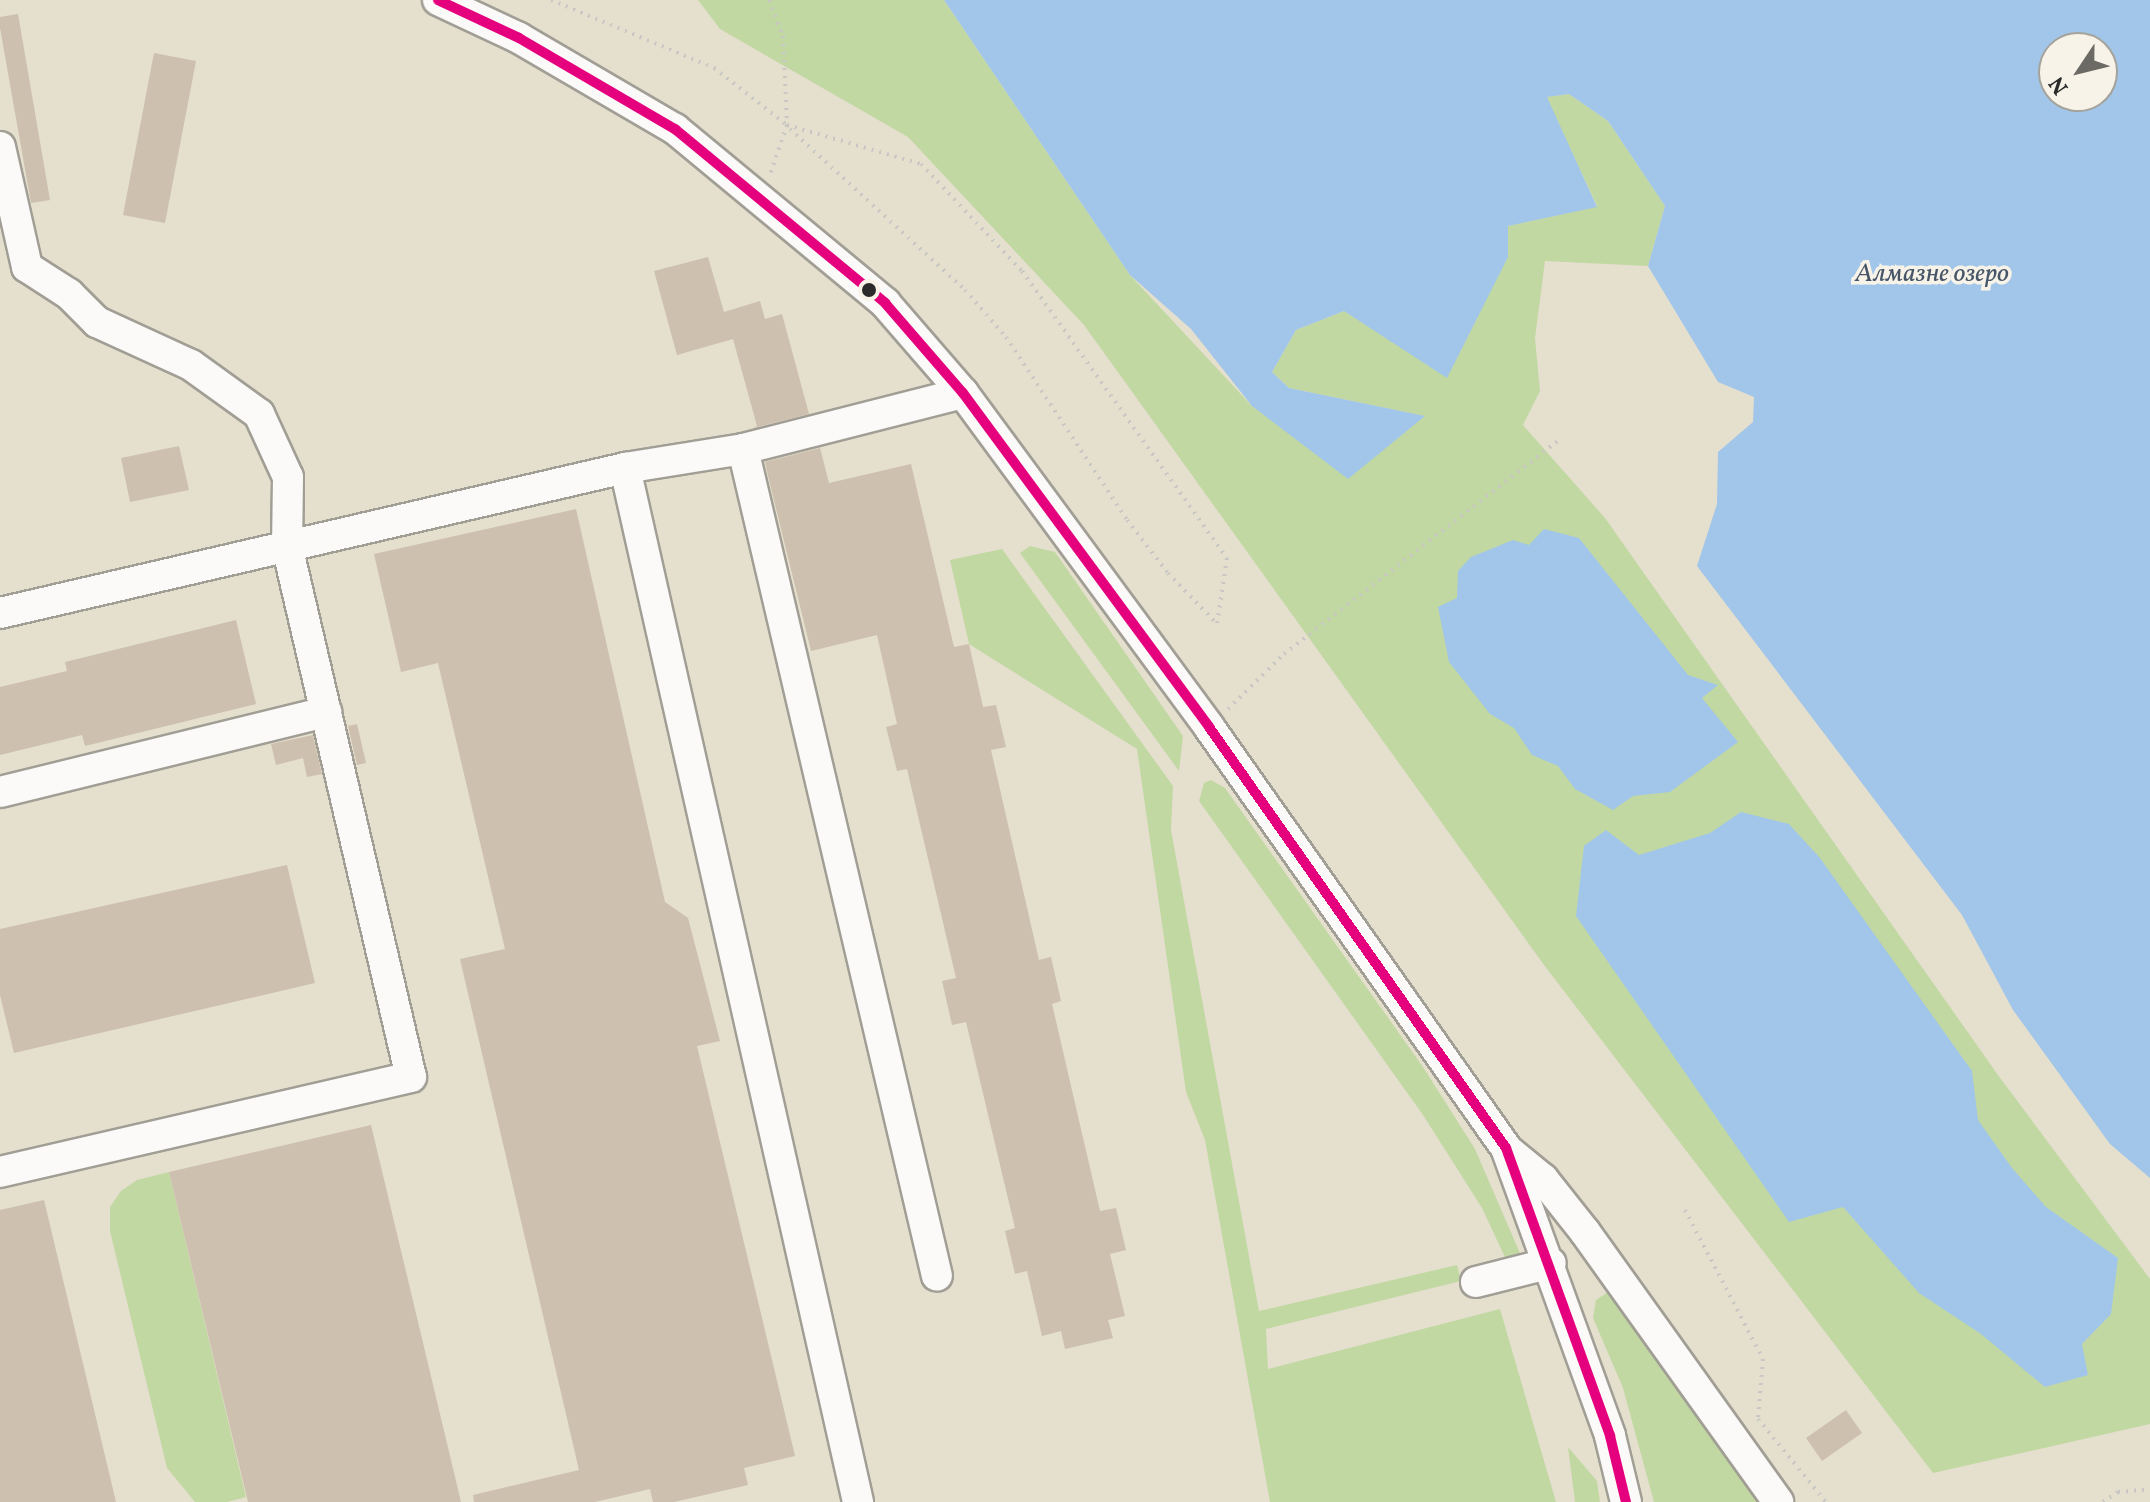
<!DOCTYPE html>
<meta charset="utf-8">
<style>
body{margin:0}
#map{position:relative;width:2150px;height:1502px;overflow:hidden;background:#e5dfce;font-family:Vollkorn,serif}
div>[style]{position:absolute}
.green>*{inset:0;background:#c2d8a3}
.water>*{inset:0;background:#a1c6e9}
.building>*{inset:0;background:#cdc0ae}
.path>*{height:4px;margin-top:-2px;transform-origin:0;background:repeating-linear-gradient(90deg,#c8c7c4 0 2px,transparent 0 8px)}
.roads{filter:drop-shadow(2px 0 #a19e95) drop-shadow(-2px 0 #a19e95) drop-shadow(0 2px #a19e95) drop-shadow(0 -2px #a19e95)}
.minor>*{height:30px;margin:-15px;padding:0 15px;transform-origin:15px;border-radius:15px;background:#fbfaf8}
.bus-1>*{height:10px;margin:-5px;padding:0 5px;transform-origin:5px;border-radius:5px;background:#e5007d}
.dots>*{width:22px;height:22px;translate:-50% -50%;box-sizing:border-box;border:4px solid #f7f3e8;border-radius:50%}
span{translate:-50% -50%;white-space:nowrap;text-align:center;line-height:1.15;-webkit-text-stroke:7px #f7f3e8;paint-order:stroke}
.water-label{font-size:26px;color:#465668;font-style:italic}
.north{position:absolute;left:2038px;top:32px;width:80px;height:80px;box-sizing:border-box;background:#f7f3e8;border:2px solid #a5a39c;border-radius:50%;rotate:235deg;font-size:22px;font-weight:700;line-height:32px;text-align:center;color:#2b2b2b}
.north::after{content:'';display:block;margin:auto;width:28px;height:36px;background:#6c6a64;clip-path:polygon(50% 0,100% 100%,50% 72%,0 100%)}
</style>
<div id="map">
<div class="green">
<div style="clip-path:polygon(698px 0,944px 0,1130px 275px,1252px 406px,1424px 416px,1289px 388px,1272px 372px,1296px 330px,1344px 311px,1368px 325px,1508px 257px,1508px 226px,1597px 206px,1546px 97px,1569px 94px,1608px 121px,1665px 206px,1648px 266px,1545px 261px,1535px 338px,1540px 391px,1523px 425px,1605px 518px,1998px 1075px,2150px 1279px,2150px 1424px,1933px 1473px,1544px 965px,1084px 325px,908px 137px,720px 29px)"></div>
<div style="clip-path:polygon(1030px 546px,1055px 552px,1183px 736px,1179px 771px,1020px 553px)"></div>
<div style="clip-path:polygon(1002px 549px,1173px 786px,1171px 830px,1259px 1311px,1457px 1265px,1461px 1281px,1266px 1329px,1268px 1369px,1500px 1309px,1556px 1502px,1270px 1502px,1205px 1140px,1186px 1092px,1137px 749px,969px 644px,950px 560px)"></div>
<div style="clip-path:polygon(1211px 780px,1225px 788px,1423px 1067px,1475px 1149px,1522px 1258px,1510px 1268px,1482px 1208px,1423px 1115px,1199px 801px,1204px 783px)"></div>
<div style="clip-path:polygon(169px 1172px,246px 1497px,227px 1502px,195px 1502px,167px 1468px,110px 1231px,110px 1207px,121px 1191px,137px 1180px)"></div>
<div style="clip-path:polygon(1608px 1292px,1618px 1298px,1759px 1502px,1654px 1502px,1623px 1388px,1593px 1318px,1596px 1300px)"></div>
<div style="clip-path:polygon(1568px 1447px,1597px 1481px,1600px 1502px,1575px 1502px)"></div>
</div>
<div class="water">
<div style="clip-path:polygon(evenodd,944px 0,2150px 0,2150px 1178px,2110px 1144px,2013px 1010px,1962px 915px,1697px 566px,1717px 504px,1718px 452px,1753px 422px,1754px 397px,1718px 382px,1648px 266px,1665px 206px,1608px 121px,1569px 94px,1547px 97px,1597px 207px,1508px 226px,1508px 257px,1447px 378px,1344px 311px,1296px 330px,1272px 372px,1289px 388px,1425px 416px,1348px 479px,1252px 406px,1191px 329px,1130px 275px,944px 0,2102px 48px,2102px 96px,2054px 96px,2054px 48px,2102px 48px)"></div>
<div style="clip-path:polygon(1544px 529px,1579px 538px,1688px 675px,1718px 685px,1702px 698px,1738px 742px,1670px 792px,1633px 796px,1613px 810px,1575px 789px,1558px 766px,1532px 755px,1514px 728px,1490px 714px,1449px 662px,1438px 607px,1457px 598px,1458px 571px,1471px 557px,1513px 540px,1529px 545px)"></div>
<div style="clip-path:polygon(1741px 812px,1789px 824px,1820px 858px,1972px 1071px,1978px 1120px,2012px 1168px,2046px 1207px,2118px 1258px,2111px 1314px,2082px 1344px,2088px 1375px,2045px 1387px,1981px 1334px,1919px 1293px,1843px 1207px,1789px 1222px,1576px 916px,1584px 846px,1606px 830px,1639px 855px,1710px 833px)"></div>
</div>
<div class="building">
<div style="clip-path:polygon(18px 14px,50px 200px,31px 203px,0 28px,0 17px)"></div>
<div style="clip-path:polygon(154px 53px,196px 61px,165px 223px,123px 215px)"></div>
<div style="clip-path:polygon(708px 257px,724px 312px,760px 301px,765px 319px,782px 314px,809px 414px,753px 428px,757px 426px,733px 339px,677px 355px,654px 271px)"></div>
<div style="clip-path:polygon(179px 446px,189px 490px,130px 502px,121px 458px)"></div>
<div style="clip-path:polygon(820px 448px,829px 483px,911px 464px,954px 647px,969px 644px,983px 707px,996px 705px,1006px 747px,991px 750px,1039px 960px,1051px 957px,1061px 1001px,1052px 1004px,1100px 1211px,1116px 1208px,1126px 1250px,1110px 1254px,1125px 1316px,1108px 1320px,1113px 1338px,1065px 1349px,1061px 1331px,1042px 1336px,1027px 1271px,1015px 1274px,1005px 1231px,1015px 1228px,966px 1022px,952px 1025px,942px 981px,956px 978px,907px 769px,897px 771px,886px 727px,897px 724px,877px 635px,811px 651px,768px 476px,765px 462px)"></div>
<div style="clip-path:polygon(576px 509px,665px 902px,688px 918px,720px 1041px,697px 1046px,795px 1456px,744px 1468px,748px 1485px,674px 1502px,653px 1502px,650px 1489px,595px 1502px,474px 1502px,473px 1495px,579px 1470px,460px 959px,505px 949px,438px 663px,401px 672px,374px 554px)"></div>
<div style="clip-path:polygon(236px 620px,256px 704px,85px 746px,82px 735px,0 755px,0 687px,67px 671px,65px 662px)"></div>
<div style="clip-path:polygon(357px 724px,366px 763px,357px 765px,348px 726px)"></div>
<div style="clip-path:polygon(313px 735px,322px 774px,307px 777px,303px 758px,276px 765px,271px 744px)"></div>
<div style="clip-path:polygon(287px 865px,315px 983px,14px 1053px,0 995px,0 929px)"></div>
<div style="clip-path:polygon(371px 1125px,461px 1502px,248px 1502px,169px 1172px)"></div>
<div style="clip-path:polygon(44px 1200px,116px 1502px,0 1502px,0 1210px)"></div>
<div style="clip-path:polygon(1846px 1410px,1862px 1433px,1822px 1461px,1806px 1438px)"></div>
</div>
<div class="path">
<div style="left:551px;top:0;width:177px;rotate:22.6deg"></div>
<div style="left:714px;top:68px;width:93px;rotate:38deg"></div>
<div style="left:787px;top:125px;width:140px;rotate:16.2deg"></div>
<div style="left:921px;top:164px;width:147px;rotate:46.7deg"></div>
<div style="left:1022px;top:271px;width:353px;rotate:54.5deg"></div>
<div style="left:1227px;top:558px;width:67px;rotate:98.6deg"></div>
<div style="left:769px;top:0;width:39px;rotate:69deg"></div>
<div style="left:783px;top:36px;width:89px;rotate:87.4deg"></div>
<div style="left:787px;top:125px;width:53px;rotate:108.8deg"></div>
<div style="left:790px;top:129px;width:238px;rotate:42.6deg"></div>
<div style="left:965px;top:290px;width:62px;rotate:48.9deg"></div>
<div style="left:1006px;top:337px;width:219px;rotate:56.5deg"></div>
<div style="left:1127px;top:520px;width:67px;rotate:52.3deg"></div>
<div style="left:1168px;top:573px;width:71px;rotate:46.1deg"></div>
<div style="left:1228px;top:709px;width:78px;rotate:-44.5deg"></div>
<div style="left:1284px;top:654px;width:351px;rotate:-37.9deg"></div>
<div style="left:1685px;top:1210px;width:168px;rotate:62.4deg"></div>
<div style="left:1763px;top:1359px;width:60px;rotate:94.8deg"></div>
<div style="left:1758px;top:1419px;width:107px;rotate:50.7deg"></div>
<div style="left:2103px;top:1502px;width:18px;rotate:-34deg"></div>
<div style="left:2118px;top:1492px;width:32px;rotate:-5deg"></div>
</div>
<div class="roads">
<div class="minor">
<div style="left:438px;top:0;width:89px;rotate:25.1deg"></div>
<div style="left:519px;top:38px;width:181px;rotate:30.3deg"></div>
<div style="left:675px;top:129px;width:273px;rotate:39.6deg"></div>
<div style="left:885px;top:303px;width:119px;rotate:49.1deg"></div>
<div style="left:963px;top:393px;width:415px;rotate:53.6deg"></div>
<div style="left:1209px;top:727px;width:515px;rotate:54.8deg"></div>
<div style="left:1506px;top:1148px;width:306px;rotate:70.1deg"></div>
<div style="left:1610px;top:1436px;width:68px;rotate:76.4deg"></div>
<div style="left:0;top:147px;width:123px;rotate:77.3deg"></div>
<div style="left:27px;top:267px;width:50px;rotate:32.7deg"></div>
<div style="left:69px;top:294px;width:40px;rotate:45deg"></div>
<div style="left:97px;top:322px;width:103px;rotate:24.6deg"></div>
<div style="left:191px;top:365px;width:84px;rotate:35.8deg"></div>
<div style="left:259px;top:414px;width:69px;rotate:65.3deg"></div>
<div style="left:288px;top:477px;width:69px;rotate:90.8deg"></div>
<div style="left:287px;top:546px;width:545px;rotate:76.86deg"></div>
<div style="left:411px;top:1077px;width:422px;rotate:167deg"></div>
<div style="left:743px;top:449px;width:849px;rotate:76.8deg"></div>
<div style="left:625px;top:468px;width:1060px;rotate:77.3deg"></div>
<div style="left:0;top:613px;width:642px;rotate:-13.06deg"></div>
<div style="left:625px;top:468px;width:120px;rotate:-9.1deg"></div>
<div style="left:743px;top:449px;width:227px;rotate:-14.3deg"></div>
<div style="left:0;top:792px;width:336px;rotate:-13.8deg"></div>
<div style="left:1510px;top:1152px;width:43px;rotate:39.3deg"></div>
<div style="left:1543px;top:1179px;width:68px;rotate:51.6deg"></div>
<div style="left:1585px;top:1232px;width:332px;rotate:54.4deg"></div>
<div style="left:1476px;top:1282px;width:77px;rotate:-14.2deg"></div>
</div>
</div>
<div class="bus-1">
<div style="left:438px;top:0;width:89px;rotate:25.1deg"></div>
<div style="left:519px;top:38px;width:181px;rotate:30.3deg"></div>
<div style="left:675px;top:129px;width:273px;rotate:39.6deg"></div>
<div style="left:885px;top:303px;width:119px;rotate:49.1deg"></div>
<div style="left:963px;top:393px;width:415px;rotate:53.6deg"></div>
<div style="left:1209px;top:727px;width:515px;rotate:54.8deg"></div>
<div style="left:1506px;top:1148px;width:306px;rotate:70.1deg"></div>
<div style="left:1610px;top:1436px;width:68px;rotate:76.4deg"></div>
</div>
<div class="dots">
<div style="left:869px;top:290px;background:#2b2b2b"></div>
</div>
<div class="water-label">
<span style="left:1932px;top:275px">Алмазне озеро</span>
</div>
<div class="north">N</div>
</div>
